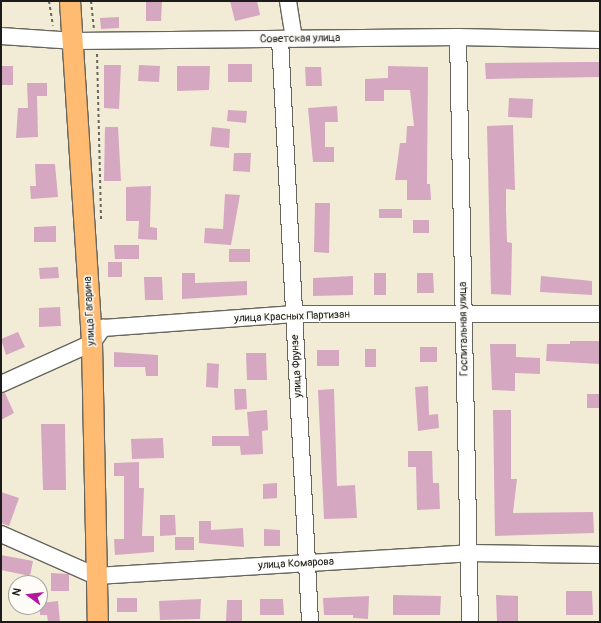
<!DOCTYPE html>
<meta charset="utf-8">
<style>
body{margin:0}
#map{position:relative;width:601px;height:623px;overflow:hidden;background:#f2ecd6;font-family:Pangolin,sans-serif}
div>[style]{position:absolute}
.building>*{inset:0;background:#d5a7c1}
.path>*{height:2px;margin-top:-1px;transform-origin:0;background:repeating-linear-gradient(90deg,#67655d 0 3px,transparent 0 6px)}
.roads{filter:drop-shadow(1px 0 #67655d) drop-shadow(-1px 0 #67655d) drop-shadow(0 1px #67655d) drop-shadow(0 -1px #67655d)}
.minor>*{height:16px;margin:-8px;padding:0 8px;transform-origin:8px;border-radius:8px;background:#fff}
.major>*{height:20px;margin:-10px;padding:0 10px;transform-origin:10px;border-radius:10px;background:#febb71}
span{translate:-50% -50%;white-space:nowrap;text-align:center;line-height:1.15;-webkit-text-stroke:3px #fdfcf7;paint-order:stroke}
.street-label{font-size:11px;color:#1c1c1c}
.frame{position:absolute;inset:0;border:2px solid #1c1c1c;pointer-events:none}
.north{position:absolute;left:8px;top:575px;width:40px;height:40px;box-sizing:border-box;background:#fdfcf7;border:1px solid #a3a29f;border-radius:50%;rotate:285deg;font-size:11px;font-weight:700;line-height:16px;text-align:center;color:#1c1c1c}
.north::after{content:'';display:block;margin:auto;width:14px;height:18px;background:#b5179e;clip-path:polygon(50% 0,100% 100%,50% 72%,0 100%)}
</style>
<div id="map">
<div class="building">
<div style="clip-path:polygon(146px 1px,162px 1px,161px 21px,146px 21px)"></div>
<div style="clip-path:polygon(230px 1px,257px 1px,260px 15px,235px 21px)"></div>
<div style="clip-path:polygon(119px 17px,119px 28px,101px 29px,100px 18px)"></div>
<div style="clip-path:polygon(586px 62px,599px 62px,600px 77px,486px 79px,485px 63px)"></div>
<div style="clip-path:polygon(228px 64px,252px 64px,252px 82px,228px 82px)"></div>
<div style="clip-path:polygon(104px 65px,121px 65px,119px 109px,104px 108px)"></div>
<div style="clip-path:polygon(139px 65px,160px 66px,159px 82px,138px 81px)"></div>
<div style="clip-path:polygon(1px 66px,13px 66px,13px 85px,1px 85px)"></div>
<div style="clip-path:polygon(177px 66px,210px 66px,209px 90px,177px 91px)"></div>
<div style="clip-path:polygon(388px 66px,428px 67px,427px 184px,430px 184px,431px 200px,407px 200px,407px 180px,395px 180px,400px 143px,406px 143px,407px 126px,414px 126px,410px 90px,384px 90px,384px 101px,365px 101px,365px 79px,388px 78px)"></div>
<div style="clip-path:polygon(305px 67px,321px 67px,322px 86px,306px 86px)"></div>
<div style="clip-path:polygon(27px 83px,47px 83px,47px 96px,37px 96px,38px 137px,16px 138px,18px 108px,28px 108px)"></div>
<div style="clip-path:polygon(509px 98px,533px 99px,532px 118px,508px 117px)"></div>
<div style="clip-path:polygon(337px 106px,338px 122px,325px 122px,325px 147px,334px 147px,334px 162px,313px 162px,308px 108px)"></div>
<div style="clip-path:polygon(228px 110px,247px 111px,246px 123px,227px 121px)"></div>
<div style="clip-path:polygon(513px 125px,515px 190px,506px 189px,506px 211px,507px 242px,512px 243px,511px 295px,491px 294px,487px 126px)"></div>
<div style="clip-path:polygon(105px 127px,118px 127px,121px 181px,104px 181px)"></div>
<div style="clip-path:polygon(212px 127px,230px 129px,229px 148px,210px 146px)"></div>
<div style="clip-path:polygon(234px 153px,251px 153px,250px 172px,233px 171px)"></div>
<div style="clip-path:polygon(35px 164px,55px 164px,58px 197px,31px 199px,30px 186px,36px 186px)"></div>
<div style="clip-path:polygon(151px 186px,150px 227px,157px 228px,157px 240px,138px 239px,139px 221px,126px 221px,126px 187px)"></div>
<div style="clip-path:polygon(225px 194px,240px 195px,231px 245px,204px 243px,205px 228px,223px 229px)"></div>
<div style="clip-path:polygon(315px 203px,330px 203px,329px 253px,314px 252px)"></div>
<div style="clip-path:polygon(379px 209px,402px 209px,402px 218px,379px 218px)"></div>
<div style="clip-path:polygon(413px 220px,429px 220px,429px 233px,413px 233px)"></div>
<div style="clip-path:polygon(56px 226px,56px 242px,34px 242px,34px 227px)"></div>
<div style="clip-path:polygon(114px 245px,139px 245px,139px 259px,115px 259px)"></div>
<div style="clip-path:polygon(229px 249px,250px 249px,250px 262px,229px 262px)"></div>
<div style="clip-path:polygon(108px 262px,122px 262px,122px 277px,108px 277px)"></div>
<div style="clip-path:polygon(58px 267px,59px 278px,40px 279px,39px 268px)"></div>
<div style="clip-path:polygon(182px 273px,195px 273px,195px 283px,247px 281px,247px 295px,182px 299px)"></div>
<div style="clip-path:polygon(374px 273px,386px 273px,386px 295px,374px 295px)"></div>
<div style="clip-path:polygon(417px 273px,433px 273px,434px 293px,417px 293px)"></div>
<div style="clip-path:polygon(353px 276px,353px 295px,313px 296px,313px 278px)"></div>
<div style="clip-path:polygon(541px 276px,592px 281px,592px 295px,540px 292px)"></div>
<div style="clip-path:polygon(144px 277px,162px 277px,163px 300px,145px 300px)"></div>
<div style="clip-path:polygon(60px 307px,61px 326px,39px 327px,39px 308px)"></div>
<div style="clip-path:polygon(18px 332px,25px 347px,6px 355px,1px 339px)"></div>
<div style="clip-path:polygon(570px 341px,600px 341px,600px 364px,546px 361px,547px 344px,570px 344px)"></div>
<div style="clip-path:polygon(490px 344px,516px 344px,516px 357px,540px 358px,540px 374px,515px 373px,515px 391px,492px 390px)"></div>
<div style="clip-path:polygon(420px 347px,437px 347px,437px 362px,420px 362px)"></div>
<div style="clip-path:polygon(365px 349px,376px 349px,376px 367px,365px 367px)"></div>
<div style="clip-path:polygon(317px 350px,339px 350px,339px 366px,317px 366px)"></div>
<div style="clip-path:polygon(114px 352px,158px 355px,158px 376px,146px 376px,145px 367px,114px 367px)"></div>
<div style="clip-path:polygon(246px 353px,266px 353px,267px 380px,247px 380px)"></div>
<div style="clip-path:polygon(207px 363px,219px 364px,218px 388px,206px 387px)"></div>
<div style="clip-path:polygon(428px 386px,429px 415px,438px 414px,439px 428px,418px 431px,415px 387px)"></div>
<div style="clip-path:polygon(234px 389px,246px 389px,247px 409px,235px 410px)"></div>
<div style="clip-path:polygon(334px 389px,337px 486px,355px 485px,357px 518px,324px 519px,318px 390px)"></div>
<div style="clip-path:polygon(1px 393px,5px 393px,14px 413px,1px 420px)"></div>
<div style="clip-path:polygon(587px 394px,600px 394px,600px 408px,587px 408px)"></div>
<div style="clip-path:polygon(267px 410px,268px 430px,262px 431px,263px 454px,241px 455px,240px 446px,212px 446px,212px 436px,249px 436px,247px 412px)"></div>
<div style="clip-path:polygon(493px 410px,511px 410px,511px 479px,517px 479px,513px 513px,593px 512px,594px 533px,495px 536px)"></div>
<div style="clip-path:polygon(41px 424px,65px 424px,66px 490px,43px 490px)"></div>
<div style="clip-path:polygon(163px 438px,164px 458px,132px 459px,131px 439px)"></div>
<div style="clip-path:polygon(408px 451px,432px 451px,433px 483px,439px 483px,440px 509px,417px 510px,416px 467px,408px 467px)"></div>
<div style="clip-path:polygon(139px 462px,139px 488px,144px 488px,142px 536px,154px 536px,154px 552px,115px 555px,114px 539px,124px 539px,124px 476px,114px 476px,114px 463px)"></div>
<div style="clip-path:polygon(277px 483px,277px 498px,263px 499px,263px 484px)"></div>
<div style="clip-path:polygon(1px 492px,19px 498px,9px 526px,1px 523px)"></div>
<div style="clip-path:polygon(160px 515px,175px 515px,176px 535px,160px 536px)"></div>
<div style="clip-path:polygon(199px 521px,211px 521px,211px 530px,243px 528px,244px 547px,199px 543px)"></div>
<div style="clip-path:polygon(264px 529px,280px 530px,280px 546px,264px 546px)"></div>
<div style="clip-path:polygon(175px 537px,194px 537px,194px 550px,175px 550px)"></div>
<div style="clip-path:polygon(1px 555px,33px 561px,30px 576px,1px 570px)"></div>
<div style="clip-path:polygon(51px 573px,69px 574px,69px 591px,51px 591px)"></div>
<div style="clip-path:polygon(566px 591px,592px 591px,593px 615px,566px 615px)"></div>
<div style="clip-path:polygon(393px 595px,441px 596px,440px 615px,393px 615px)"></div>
<div style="clip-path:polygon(496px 595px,518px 596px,518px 622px,497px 622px)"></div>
<div style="clip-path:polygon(369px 596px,368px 619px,353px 618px,353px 615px,324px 615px,323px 598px)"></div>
<div style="clip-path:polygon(117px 598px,137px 598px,137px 612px,117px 612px)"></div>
<div style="clip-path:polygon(201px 599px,200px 619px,160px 620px,159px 601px)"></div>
<div style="clip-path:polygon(260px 599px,283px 599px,284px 615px,260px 615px)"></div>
<div style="clip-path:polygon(227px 600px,242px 600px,242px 622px,226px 622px)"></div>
<div style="clip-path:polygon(58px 601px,60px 622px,48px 622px,47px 615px,40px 615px,40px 603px)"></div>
</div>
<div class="path">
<div style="left:49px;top:1px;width:25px;rotate:81deg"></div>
<div style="left:91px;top:1px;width:27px;rotate:84deg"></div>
<div style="left:97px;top:54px;width:167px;rotate:88.6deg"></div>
</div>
<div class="roads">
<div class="minor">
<div style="left:288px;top:1px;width:38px;rotate:81deg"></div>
<div style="left:1px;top:36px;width:74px;rotate:3.9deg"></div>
<div style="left:75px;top:41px;width:383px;rotate:-0.6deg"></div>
<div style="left:458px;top:37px;width:142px;rotate:1.2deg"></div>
<div style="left:458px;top:37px;width:585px;rotate:88.82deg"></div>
<div style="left:280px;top:39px;width:584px;rotate:87.05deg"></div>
<div style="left:1px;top:384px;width:100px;rotate:-24.3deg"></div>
<div style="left:92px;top:343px;width:19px;rotate:-54deg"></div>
<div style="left:103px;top:328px;width:192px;rotate:-4.2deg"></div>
<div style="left:294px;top:314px;width:306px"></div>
<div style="left:1px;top:534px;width:104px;rotate:23.9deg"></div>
<div style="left:96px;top:576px;width:374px;rotate:-3.5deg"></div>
<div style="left:469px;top:553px;width:131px;rotate:0.9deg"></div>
</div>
<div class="major">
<div style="left:70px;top:1px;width:343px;rotate:86.3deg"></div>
<div style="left:92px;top:343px;width:279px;rotate:88.8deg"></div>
</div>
</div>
<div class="street-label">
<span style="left:300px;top:39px;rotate:-1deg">Советская улица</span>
<span style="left:90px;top:311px;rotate:-93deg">улица Гагарина</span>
<span style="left:292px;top:317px;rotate:-2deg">улица Красных Партизан</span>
<span style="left:464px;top:329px;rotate:-91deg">Госпитальная улица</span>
<span style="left:297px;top:366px;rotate:-93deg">улица Фрунзе</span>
<span style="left:296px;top:564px;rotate:-3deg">улица Комарова</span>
</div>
<div class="frame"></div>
<div class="north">N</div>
</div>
